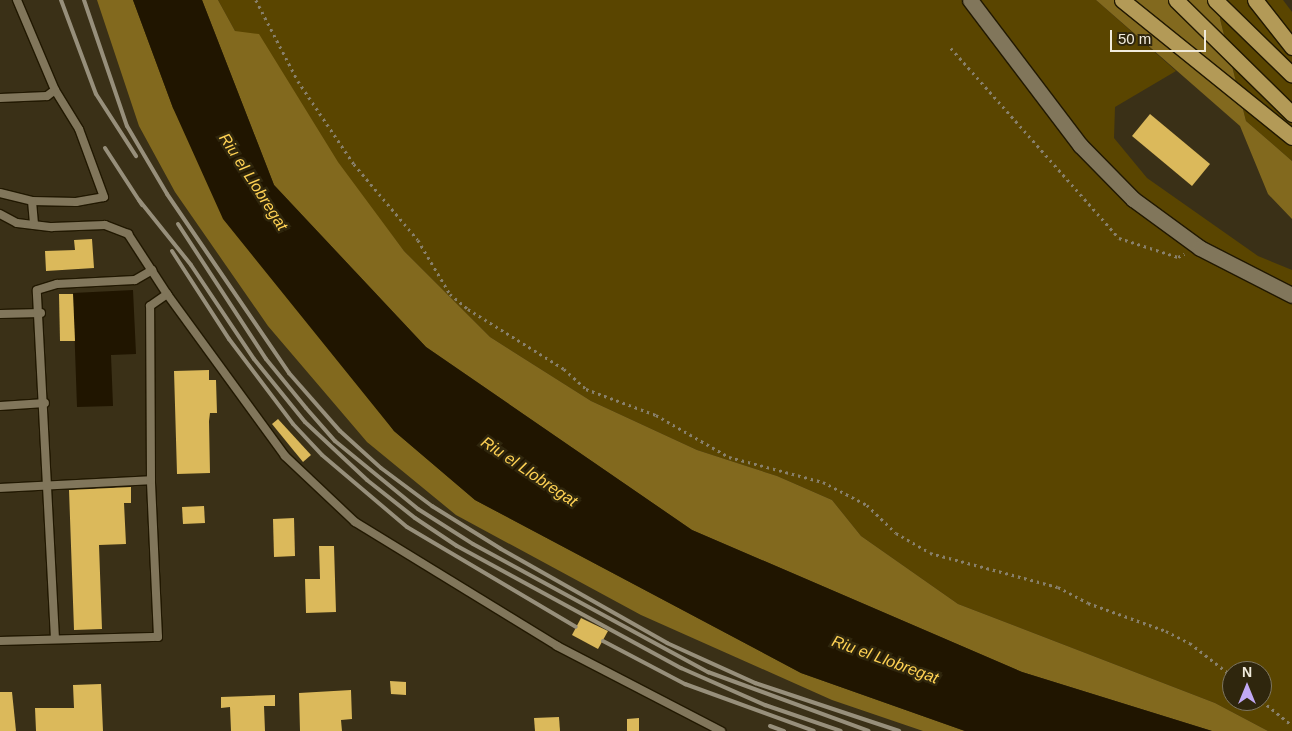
<!DOCTYPE html>
<style>
body{margin:0}
#map{position:relative;width:1292px;height:731px;overflow:hidden;background:#3a3017;font-family:Helvetica,sans-serif}
div>[style]{position:absolute}
.green>*{inset:0;background:#5a4500}
.forest>*{inset:0;background:#82691e}
.water>*{inset:0;background:#201500}
.building>*{inset:0;background:#dbb95b}
.path>*{height:2.5px;margin-top:-1.25px;transform-origin:0;background:repeating-linear-gradient(90deg,#88806b 0 2.5px,transparent 0 6.5px)}
.roads{filter:drop-shadow(1px 0 #211801) drop-shadow(-1px 0 #211801) drop-shadow(0 1px #211801) drop-shadow(0 -1px #211801)}
.service>*{height:8px;margin:-4px;padding:0 4px;transform-origin:4px;border-radius:4px;background:#81765b}
.secondary>*{height:15px;margin:-7.5px;padding:0 7.5px;transform-origin:7.5px;border-radius:7.5px;background:#81765b}
.motorway>*{height:15px;margin:-7.5px;padding:0 7.5px;transform-origin:7.5px;border-radius:7.5px;background:#b39a57}
.rail>*{height:4px;margin:-2px;padding:0 2px;transform-origin:2px;border-radius:2px;background:#978f7b}
span{translate:-50% -50%;white-space:nowrap;text-align:center;line-height:1.15;-webkit-text-stroke:5px #2f260d;paint-order:stroke}
.water-label{font-size:16px;color:#ffd254;font-style:italic}
.north{position:absolute;left:1222px;top:661px;width:50px;height:50px;box-sizing:border-box;background:#2f260d;border:1px solid #7d7560;border-radius:50%;rotate:0deg;font-size:14px;font-weight:700;line-height:20px;text-align:center;color:#f1ebdc}
.north::after{content:'';display:block;margin:auto;width:18px;height:22px;background:#c1a8f3;clip-path:polygon(50% 0,100% 100%,50% 72%,0 100%)}
.scale{position:absolute;left:1110px;top:30px;width:96px;height:22px;box-sizing:border-box;border:2px solid #f1ebdc;border-top:0;padding-left:6px;font-size:15px;line-height:18px;white-space:nowrap;color:#f1ebdc;-webkit-text-stroke:4px #2f260d;paint-order:stroke}
</style>
<div id="map">
<div class="green">
<div style="clip-path:polygon(evenodd,218px 0,1096px 0,1176px 71px,1115px 107px,1114px 138px,1147px 178px,1258px 256px,1292px 270px,1292px 731px,1268px 731px,1215px 703px,958px 604px,861px 536px,832px 500px,777px 476px,697px 450px,591px 401px,490px 337px,404px 251px,235px 31px,218px 0,1232px 671px,1262px 671px,1262px 701px,1232px 701px,1232px 671px)"></div>
<div style="clip-path:polygon(1221px 0,1283px 0,1292px 12px,1292px 161px,1246px 121px,1220px 19px)"></div>
</div>
<div class="forest">
<div style="clip-path:polygon(97px 0,133px 0,173px 108px,394px 431px,475px 500px,801px 673px,965px 731px,923px 731px,832px 700px,641px 615px,456px 515px,367px 442px,268px 326px,175px 192px,139px 126px)"></div>
<div style="clip-path:polygon(202px 0,218px 0,235px 31px,259px 34px,338px 162px,404px 251px,490px 337px,591px 401px,697px 450px,777px 476px,832px 500px,861px 536px,958px 604px,1215px 703px,1268px 731px,1212px 731px,1022px 672px,692px 530px,426px 347px,274px 185px)"></div>
<div style="clip-path:polygon(1096px 0,1221px 0,1220px 19px,1246px 121px,1292px 161px,1292px 219px,1268px 194px,1240px 126px)"></div>
</div>
<div class="water">
<div style="clip-path:polygon(133px 0,202px 0,274px 185px,426px 347px,692px 530px,1022px 672px,1212px 731px,965px 731px,801px 673px,475px 500px,394px 431px,223px 219px,173px 108px)"></div>
<div style="clip-path:polygon(133px 290px,136px 354px,111px 355px,113px 406px,77px 407px,73px 293px)"></div>
</div>
<div class="building">
<div style="clip-path:polygon(1150px 114px,1210px 164px,1192px 186px,1132px 136px)"></div>
<div style="clip-path:polygon(92px 239px,94px 268px,46px 271px,45px 251px,75px 250px,74px 240px)"></div>
<div style="clip-path:polygon(59px 294px,73px 294px,75px 341px,60px 341px)"></div>
<div style="clip-path:polygon(209px 370px,209px 380px,216px 380px,217px 413px,210px 413px,209px 421px,210px 473px,177px 474px,174px 371px)"></div>
<div style="clip-path:polygon(278px 419px,311px 455px,303px 462px,272px 424px)"></div>
<div style="clip-path:polygon(131px 487px,131px 503px,124px 503px,126px 544px,99px 545px,102px 629px,74px 630px,69px 490px)"></div>
<div style="clip-path:polygon(204px 506px,205px 523px,183px 524px,182px 507px)"></div>
<div style="clip-path:polygon(294px 518px,295px 556px,274px 557px,273px 519px)"></div>
<div style="clip-path:polygon(319px 546px,334px 546px,336px 612px,306px 613px,305px 579px,320px 579px)"></div>
<div style="clip-path:polygon(581px 618px,608px 631px,598px 649px,572px 635px)"></div>
<div style="clip-path:polygon(390px 681px,406px 682px,406px 695px,391px 694px)"></div>
<div style="clip-path:polygon(101px 684px,103px 731px,36px 731px,35px 708px,74px 708px,73px 685px)"></div>
<div style="clip-path:polygon(351px 690px,352px 719px,341px 720px,342px 731px,300px 731px,299px 693px)"></div>
<div style="clip-path:polygon(0 692px,12px 692px,16px 731px,0 731px)"></div>
<div style="clip-path:polygon(275px 695px,275px 706px,264px 706px,265px 731px,231px 731px,230px 707px,221px 708px,221px 697px)"></div>
<div style="clip-path:polygon(559px 717px,560px 731px,535px 731px,534px 718px)"></div>
<div style="clip-path:polygon(639px 718px,639px 731px,627px 731px,627px 719px)"></div>
</div>
<div class="path">
<div style="left:256px;top:0;width:91px;rotate:62.6deg"></div>
<div style="left:298px;top:81px;width:100px;rotate:56deg"></div>
<div style="left:354px;top:164px;width:99px;rotate:49.9deg"></div>
<div style="left:418px;top:240px;width:63px;rotate:59.3deg"></div>
<div style="left:450px;top:294px;width:23px;rotate:40deg"></div>
<div style="left:468px;top:309px;width:113px;rotate:32deg"></div>
<div style="left:564px;top:369px;width:30px;rotate:42deg"></div>
<div style="left:586px;top:389px;width:75px;rotate:20.4deg"></div>
<div style="left:656px;top:415px;width:84px;rotate:29.9deg"></div>
<div style="left:729px;top:457px;width:97px;rotate:14.9deg"></div>
<div style="left:823px;top:482px;width:50px;rotate:27.6deg"></div>
<div style="left:867px;top:505px;width:40px;rotate:44deg"></div>
<div style="left:896px;top:533px;width:39px;rotate:30deg"></div>
<div style="left:930px;top:553px;width:132px;rotate:14.9deg"></div>
<div style="left:1058px;top:587px;width:34px;rotate:28deg"></div>
<div style="left:1088px;top:603px;width:83px;rotate:19.7deg"></div>
<div style="left:1166px;top:631px;width:27px;rotate:27deg"></div>
<div style="left:1190px;top:643px;width:53px;rotate:38.2deg"></div>
<div style="left:951px;top:48px;width:254px;rotate:48.5deg"></div>
<div style="left:1119px;top:238px;width:62px;rotate:17.9deg"></div>
<div style="left:1178px;top:257px;width:7px;rotate:-27deg"></div>
<div style="left:1262px;top:701px;width:38px;rotate:39deg"></div>
</div>
<div class="roads">
<div class="service">
<div style="left:0;top:98px;width:47px;rotate:-2.4deg"></div>
<div style="left:47px;top:96px;width:10px;rotate:-37deg"></div>
<div style="left:0;top:193px;width:33px;rotate:14deg"></div>
<div style="left:32px;top:201px;width:44px;rotate:1.3deg"></div>
<div style="left:76px;top:202px;width:28px;rotate:-10deg"></div>
<div style="left:104px;top:197px;width:72px;rotate:-110.2deg"></div>
<div style="left:79px;top:129px;width:46px;rotate:-121.6deg"></div>
<div style="left:55px;top:90px;width:98px;rotate:-112.9deg"></div>
<div style="left:32px;top:201px;width:24px;rotate:85deg"></div>
<div style="left:0;top:214px;width:19px;rotate:28deg"></div>
<div style="left:17px;top:223px;width:35px;rotate:7deg"></div>
<div style="left:52px;top:227px;width:53px;rotate:-2.2deg"></div>
<div style="left:105px;top:225px;width:25px;rotate:21deg"></div>
<div style="left:128px;top:234px;width:72px;rotate:57deg"></div>
<div style="left:167px;top:294px;width:200px;rotate:53.9deg"></div>
<div style="left:285px;top:456px;width:96px;rotate:43.3deg"></div>
<div style="left:355px;top:522px;width:237px;rotate:31.5deg"></div>
<div style="left:557px;top:646px;width:185px;rotate:27.4deg"></div>
<div style="left:0;top:314px;width:41px;rotate:-1.4deg"></div>
<div style="left:0;top:406px;width:45px;rotate:-3.8deg"></div>
<div style="left:0;top:488px;width:151px;rotate:-3deg"></div>
<div style="left:55px;top:639px;width:349px;rotate:-93deg"></div>
<div style="left:37px;top:290px;width:21px;rotate:-17deg"></div>
<div style="left:57px;top:284px;width:78px;rotate:-2.9deg"></div>
<div style="left:135px;top:280px;width:20px;rotate:-30deg"></div>
<div style="left:0;top:641px;width:158px;rotate:-1.5deg"></div>
<div style="left:158px;top:637px;width:157px;rotate:-92.6deg"></div>
<div style="left:151px;top:480px;width:174px;rotate:-90.3deg"></div>
<div style="left:150px;top:306px;width:21px;rotate:-35deg"></div>
</div>
<div class="secondary">
<div style="left:970px;top:0;width:182px;rotate:52.8deg"></div>
<div style="left:1080px;top:145px;width:76px;rotate:45.5deg"></div>
<div style="left:1133px;top:199px;width:83px;rotate:36.2deg"></div>
<div style="left:1200px;top:248px;width:103px;rotate:27.1deg"></div>
</div>
<div class="motorway">
<div style="left:1122px;top:0;width:218px;rotate:38.9deg"></div>
<div style="left:1176px;top:0;width:163px;rotate:44.5deg"></div>
<div style="left:1215px;top:0;width:107px;rotate:44.2deg"></div>
<div style="left:1255px;top:0;width:60px;rotate:51.8deg"></div>
</div>
</div>
<div class="rail">
<div style="left:61px;top:0;width:100px;rotate:69.6deg"></div>
<div style="left:96px;top:94px;width:74px;rotate:57.2deg"></div>
<div style="left:84px;top:0;width:133px;rotate:71.2deg"></div>
<div style="left:127px;top:126px;width:79px;rotate:59.5deg"></div>
<div style="left:167px;top:194px;width:217px;rotate:55.7deg"></div>
<div style="left:289px;top:373px;width:77px;rotate:48.7deg"></div>
<div style="left:340px;top:431px;width:55px;rotate:42.1deg"></div>
<div style="left:381px;top:468px;width:64px;rotate:36.7deg"></div>
<div style="left:432px;top:506px;width:81px;rotate:31.9deg"></div>
<div style="left:501px;top:549px;width:191px;rotate:29.5deg"></div>
<div style="left:667px;top:643px;width:97px;rotate:24.4deg"></div>
<div style="left:755px;top:683px;width:152px;rotate:18.4deg"></div>
<div style="left:105px;top:148px;width:68px;rotate:57deg"></div>
<div style="left:139px;top:200px;width:83px;rotate:51.3deg"></div>
<div style="left:191px;top:265px;width:113px;rotate:56.2deg"></div>
<div style="left:254px;top:359px;width:81px;rotate:51deg"></div>
<div style="left:305px;top:422px;width:85px;rotate:43.1deg"></div>
<div style="left:367px;top:480px;width:61px;rotate:38.4deg"></div>
<div style="left:415px;top:518px;width:50px;rotate:33.7deg"></div>
<div style="left:457px;top:546px;width:255px;rotate:28.6deg"></div>
<div style="left:681px;top:668px;width:92px;rotate:23.8deg"></div>
<div style="left:765px;top:705px;width:80px;rotate:18.9deg"></div>
<div style="left:178px;top:224px;width:161px;rotate:56.9deg"></div>
<div style="left:266px;top:359px;width:63px;rotate:50.8deg"></div>
<div style="left:306px;top:408px;width:44px;rotate:48.7deg"></div>
<div style="left:335px;top:441px;width:107px;rotate:39.3deg"></div>
<div style="left:418px;top:509px;width:65px;rotate:32.5deg"></div>
<div style="left:473px;top:544px;width:268px;rotate:28.6deg"></div>
<div style="left:708px;top:672px;width:171px;rotate:20.1deg"></div>
<div style="left:172px;top:251px;width:105px;rotate:57.1deg"></div>
<div style="left:229px;top:339px;width:106px;rotate:53deg"></div>
<div style="left:293px;top:424px;width:42px;rotate:46.9deg"></div>
<div style="left:322px;top:455px;width:111px;rotate:40.3deg"></div>
<div style="left:407px;top:527px;width:196px;rotate:30.6deg"></div>
<div style="left:603px;top:641px;width:93px;rotate:27.7deg"></div>
<div style="left:685px;top:684px;width:137px;rotate:20deg"></div>
<div style="left:770px;top:726px;width:15px;rotate:20deg"></div>
</div>
<div class="water-label">
<span style="left:253px;top:182px;rotate:57deg">Riu el Llobregat</span>
<span style="left:529px;top:472px;rotate:34deg">Riu el Llobregat</span>
<span style="left:885px;top:660px;rotate:20deg">Riu el Llobregat</span>
</div>
<div class="north">N</div>
<div class="scale">50 m</div>
</div>
